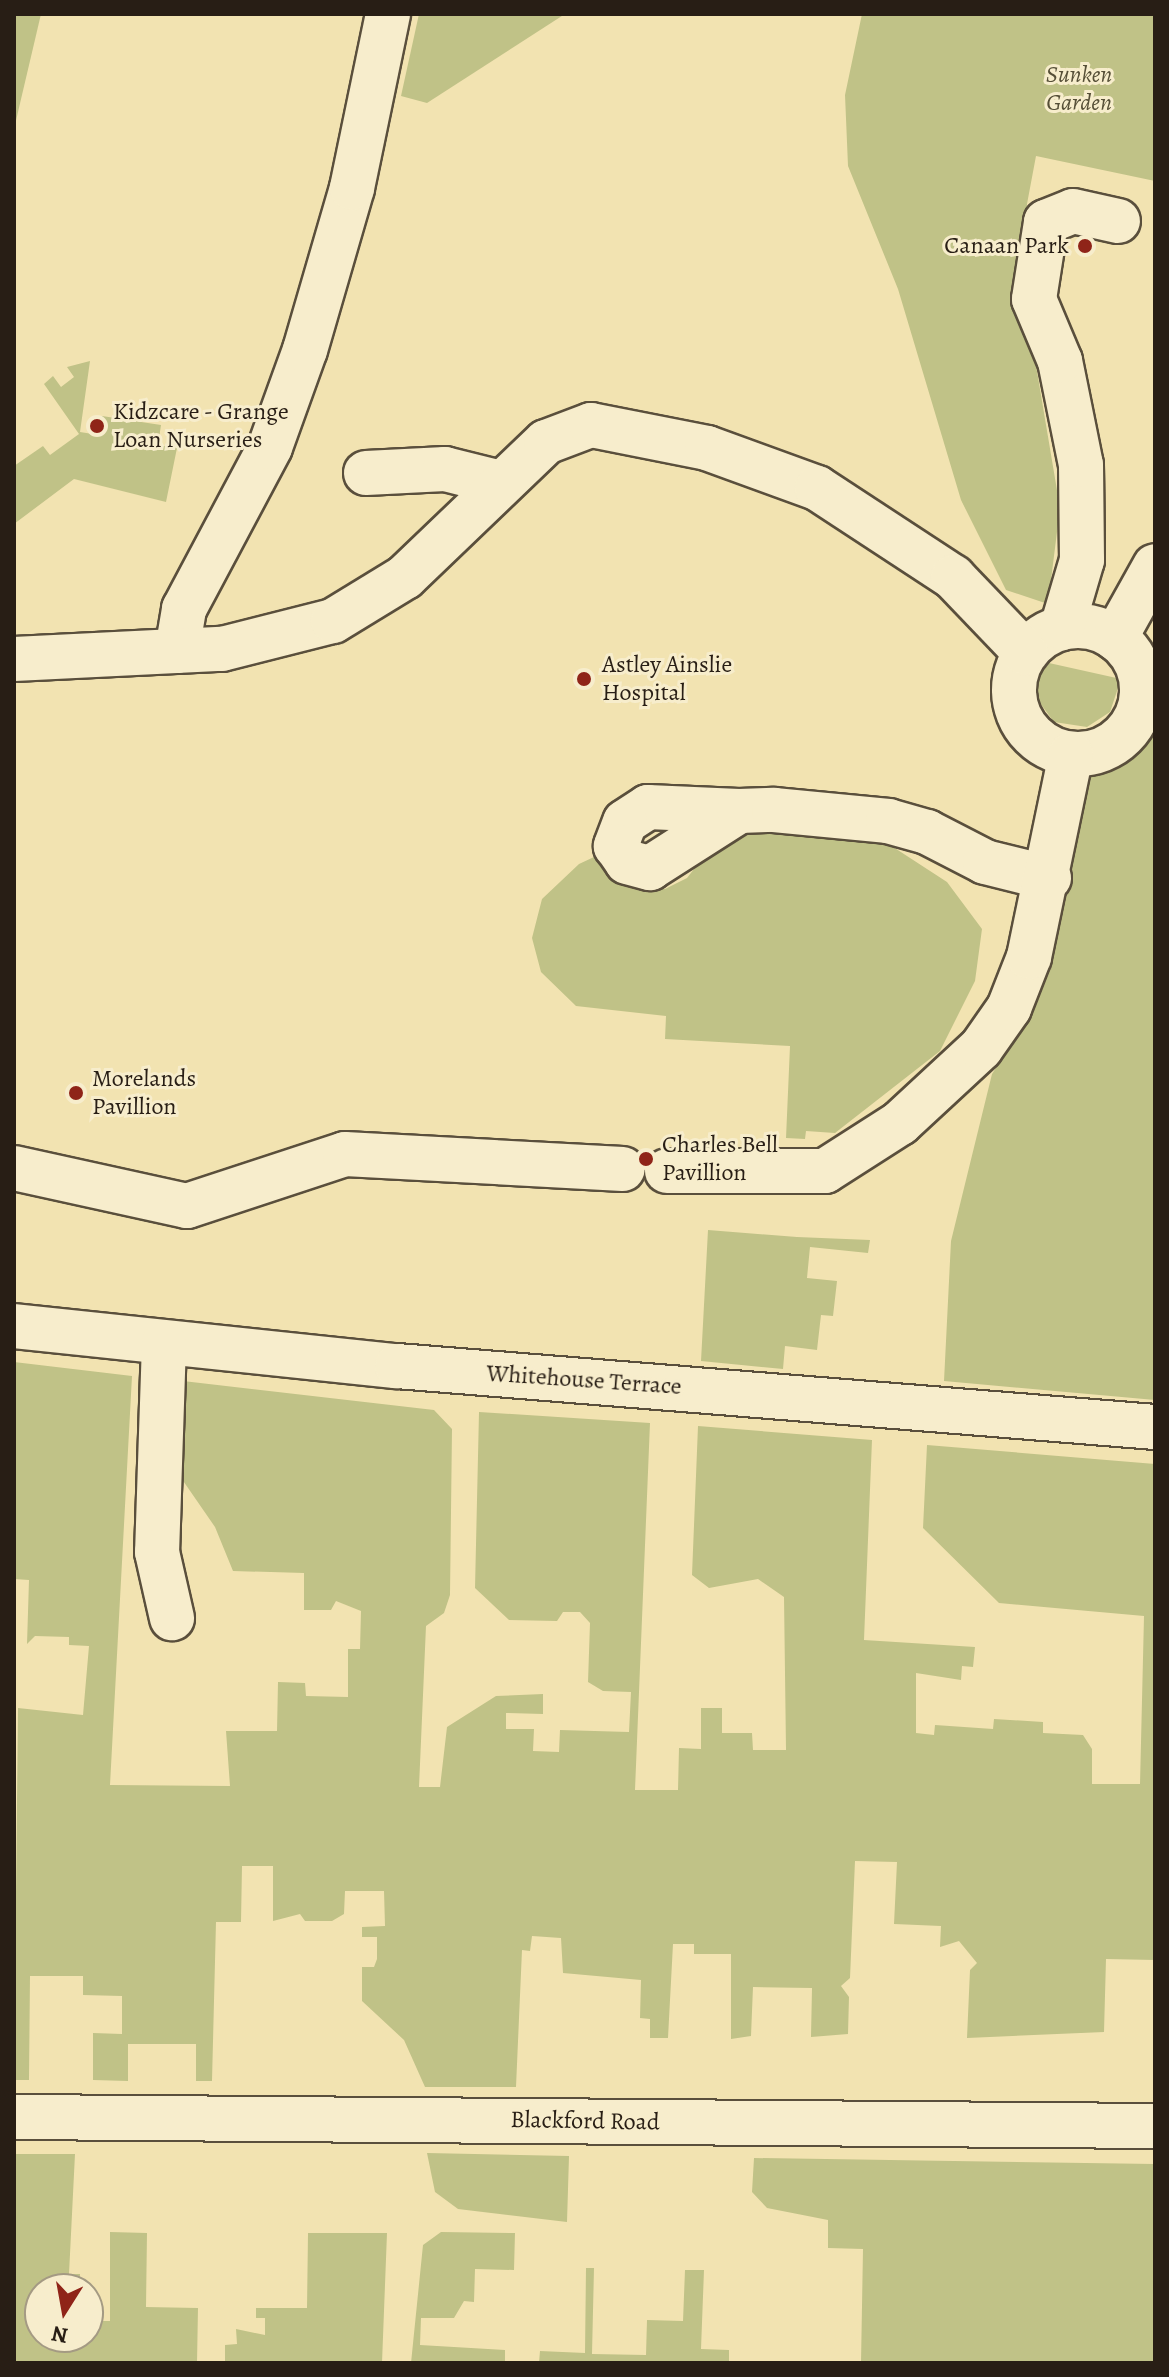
<!DOCTYPE html>
<style>
body{margin:0}
#map{position:relative;width:1169px;height:2377px;overflow:hidden;background:#f2e3b1;font-family:Alegreya,serif}
div>[style]{position:absolute}
.green>*{inset:0;background:#c0c287}
.roads{filter:drop-shadow(2px 0 #5a4f3c) drop-shadow(-2px 0 #5a4f3c) drop-shadow(0 2px #5a4f3c) drop-shadow(0 -2px #5a4f3c)}
.minor>*{height:44px;margin:-22px;padding:0 22px;transform-origin:22px;border-radius:22px;background:#f7edcc}
.minor>.ring{margin:-22px;padding:0;box-sizing:content-box;background:none;border:44px solid #f7edcc;border-radius:50%}
.dots>*{width:22px;height:22px;translate:-50% -50%;box-sizing:border-box;border:4px solid #f7edcc;border-radius:50%}
span{translate:-50% -50%;white-space:nowrap;text-align:center;line-height:1.15;-webkit-text-stroke:6px #f7edcc;paint-order:stroke}
.park-label{font-size:24px;color:#564f37;font-style:italic}
.poi-label{font-size:24px;color:#281e15}
.right{translate:-100% -50%;text-align:right}
.left{translate:0 -50%;text-align:left}
.street-label{font-size:24px;color:#281e15}
.frame{position:absolute;inset:0;border:16px solid #281e15;pointer-events:none}
.north{position:absolute;left:24px;top:2273px;width:80px;height:80px;box-sizing:border-box;background:#f7edcc;border:2px solid #a49a83;border-radius:50%;rotate:191deg;font-size:22px;font-weight:700;line-height:32px;text-align:center;color:#281e15}
.north::after{content:'';display:block;margin:auto;width:28px;height:36px;background:#8f2418;clip-path:polygon(50% 0,100% 100%,50% 72%,0 100%)}
</style>
<div id="map">
<div class="green">
<div style="clip-path:polygon(14px 14px,41px 14px,14px 129px)"></div>
<div style="clip-path:polygon(419px 14px,565px 14px,427px 103px,401px 96px)"></div>
<div style="clip-path:polygon(862px 14px,1155px 14px,1155px 181px,1036px 156px,1027px 204px,1025px 300px,1060px 508px,1048px 604px,1006px 590px,961px 500px,898px 289px,848px 166px,845px 95px)"></div>
<div style="clip-path:polygon(90px 361px,80px 432px,99px 435px,102px 416px,161px 425px,158px 445px,177px 448px,166px 502px,74px 479px,14px 524px,14px 466px,43px 446px,50px 455px,79px 434px,44px 384px,53px 376px,61px 387px,74px 377px,67px 367px)"></div>
<div style="clip-path:polygon(1040px 661px,1121px 679px,1110px 712px,1087px 727px,1054px 722px,1037px 699px)"></div>
<div style="clip-path:polygon(1155px 725px,1155px 1400px,944px 1381px,951px 1241px,992px 1074px,1030px 1015px,1087px 773px,1147px 738px)"></div>
<div style="clip-path:polygon(770px 821px,887px 843px,947px 882px,982px 929px,975px 981px,940px 1051px,835px 1133px,806px 1131px,805px 1139px,786px 1138px,790px 1046px,665px 1039px,666px 1016px,576px 1006px,541px 972px,532px 938px,542px 899px,579px 864px,594px 857px,625px 886px,665px 889px,687px 878px,712px 846px)"></div>
<div style="clip-path:polygon(708px 1230px,797px 1237px,870px 1240px,868px 1253px,810px 1247px,807px 1278px,837px 1281px,833px 1316px,821px 1315px,817px 1350px,785px 1346px,783px 1369px,701px 1361px)"></div>
<div style="clip-path:polygon(14px 1362px,132px 1376px,110px 1785px,230px 1786px,226px 1731px,277px 1731px,278px 1682px,305px 1683px,306px 1696px,348px 1697px,348px 1649px,360px 1649px,361px 1611px,336px 1601px,331px 1610px,304px 1610px,304px 1573px,233px 1571px,215px 1527px,177px 1472px,183px 1381px,434px 1410px,452px 1429px,450px 1595px,444px 1613px,426px 1626px,419px 1787px,440px 1787px,447px 1727px,496px 1696px,543px 1694px,543px 1714px,506px 1713px,506px 1729px,534px 1729px,533px 1751px,559px 1752px,560px 1730px,629px 1732px,631px 1692px,603px 1691px,588px 1682px,590px 1623px,580px 1612px,563px 1612px,557px 1621px,509px 1620px,475px 1588px,479px 1412px,650px 1423px,635px 1790px,678px 1790px,679px 1748px,701px 1749px,701px 1708px,722px 1708px,722px 1733px,752px 1733px,753px 1750px,786px 1750px,784px 1597px,758px 1579px,709px 1588px,692px 1575px,698px 1426px,872px 1440px,864px 1640px,975px 1647px,973px 1667px,962px 1666px,961px 1680px,916px 1673px,916px 1733px,934px 1735px,935px 1725px,993px 1729px,994px 1719px,1043px 1722px,1043px 1733px,1083px 1735px,1092px 1749px,1092px 1784px,1140px 1784px,1144px 1616px,999px 1603px,923px 1528px,927px 1445px,1155px 1464px,1155px 1960px,1106px 1959px,1104px 2032px,967px 2038px,970px 1970px,977px 1963px,959px 1941px,940px 1947px,941px 1926px,894px 1924px,897px 1862px,855px 1861px,850px 1978px,841px 1986px,849px 1997px,848px 2034px,811px 2037px,812px 1988px,753px 1987px,751px 2036px,731px 2039px,731px 1954px,694px 1954px,694px 1944px,673px 1944px,668px 2038px,650px 2038px,650px 2019px,640px 2018px,641px 1980px,563px 1973px,561px 1938px,532px 1936px,530px 1951px,522px 1950px,516px 2087px,425px 2087px,404px 2040px,362px 2001px,362px 1967px,374px 1967px,377px 1959px,377px 1937px,362px 1937px,362px 1927px,385px 1926px,384px 1891px,345px 1891px,344px 1914px,332px 1921px,305px 1921px,300px 1914px,273px 1921px,273px 1866px,242px 1866px,241px 1922px,216px 1922px,212px 2081px,196px 2081px,196px 2044px,128px 2044px,128px 2081px,93px 2080px,93px 2033px,122px 2034px,122px 1996px,83px 1995px,83px 1976px,30px 1976px,29px 2080px,14px 2080px,18px 1708px,83px 1715px,89px 1646px,69px 1645px,69px 1637px,35px 1636px,27px 1644px,29px 1580px,14px 1579px)"></div>
<div style="clip-path:polygon(427px 2153px,569px 2156px,567px 2222px,458px 2209px,435px 2192px)"></div>
<div style="clip-path:polygon(14px 2154px,75px 2154px,69px 2274px,80px 2274px,80px 2289px,40px 2289px,40px 2337px,88px 2337px,88px 2321px,110px 2321px,110px 2232px,147px 2233px,146px 2307px,198px 2308px,197px 2363px,14px 2363px)"></div>
<div style="clip-path:polygon(754px 2158px,1155px 2164px,1155px 2363px,861px 2363px,863px 2249px,828px 2248px,828px 2220px,767px 2208px,752px 2192px)"></div>
<div style="clip-path:polygon(441px 2232px,515px 2233px,514px 2270px,475px 2269px,474px 2302px,464px 2301px,454px 2318px,421px 2318px,420px 2345px,505px 2350px,505px 2363px,411px 2363px,423px 2245px)"></div>
<div style="clip-path:polygon(308px 2233px,387px 2233px,382px 2363px,225px 2363px,225px 2345px,237px 2344px,236px 2329px,265px 2335px,265px 2318px,256px 2318px,256px 2308px,307px 2308px)"></div>
<div style="clip-path:polygon(586px 2268px,594px 2268px,592px 2354px,646px 2355px,647px 2320px,683px 2321px,685px 2270px,704px 2270px,701px 2349px,729px 2350px,729px 2363px,539px 2363px,540px 2351px,585px 2353px)"></div>
</div>
<div class="roads">
<div class="minor">
<div style="left:366px;top:473px;width:79px;rotate:-2.9deg"></div>
<div style="left:445px;top:469px;width:58px;rotate:14deg"></div>
<div class="ring" style="left:1014px;top:626px;width:84px;height:84px"></div>
<div style="left:1062px;top:628px;width:71px;rotate:-73.6deg"></div>
<div style="left:1082px;top:560px;width:95px;rotate:-90.6deg"></div>
<div style="left:1081px;top:465px;width:106px;rotate:-101.4deg"></div>
<div style="left:1060px;top:361px;width:67px;rotate:-112.8deg"></div>
<div style="left:1034px;top:299px;width:78px;rotate:-81.1deg"></div>
<div style="left:1046px;top:222px;width:29px;rotate:-22deg"></div>
<div style="left:1073px;top:211px;width:46px;rotate:12.5deg"></div>
<div style="left:1115px;top:638px;width:82px;rotate:-60.9deg"></div>
<div style="left:177px;top:651px;width:43px;rotate:-80.5deg"></div>
<div style="left:184px;top:609px;width:183px;rotate:-62deg"></div>
<div style="left:270px;top:447px;width:103px;rotate:-70.2deg"></div>
<div style="left:305px;top:350px;width:169px;rotate:-73.8deg"></div>
<div style="left:352px;top:188px;width:178px;rotate:-78.3deg"></div>
<div style="left:14px;top:659px;width:208px;rotate:-2.8deg"></div>
<div style="left:222px;top:649px;width:114px;rotate:-14.2deg"></div>
<div style="left:333px;top:621px;width:84px;rotate:-31.4deg"></div>
<div style="left:405px;top:577px;width:195px;rotate:-43.8deg"></div>
<div style="left:546px;top:442px;width:48px;rotate:-20.7deg"></div>
<div style="left:591px;top:425px;width:118px;rotate:11.2deg"></div>
<div style="left:707px;top:448px;width:117px;rotate:20deg"></div>
<div style="left:817px;top:488px;width:163px;rotate:33.2deg"></div>
<div style="left:953px;top:577px;width:105px;rotate:46.2deg"></div>
<div style="left:739px;top:811px;width:91px;rotate:-177.5deg"></div>
<div style="left:648px;top:807px;width:27px;rotate:147deg"></div>
<div style="left:625px;top:822px;width:26px;rotate:111deg"></div>
<div style="left:616px;top:846px;width:19px;rotate:55deg"></div>
<div style="left:627px;top:862px;width:24px;rotate:15deg"></div>
<div style="left:650px;top:868px;width:106px;rotate:-32.6deg"></div>
<div style="left:739px;top:811px;width:35px;rotate:-2deg"></div>
<div style="left:774px;top:810px;width:115px;rotate:5.5deg"></div>
<div style="left:888px;top:821px;width:41px;rotate:15.8deg"></div>
<div style="left:927px;top:832px;width:65px;rotate:27.3deg"></div>
<div style="left:985px;top:862px;width:66px;rotate:14deg"></div>
<div style="left:14px;top:1168px;width:177px;rotate:12.4deg"></div>
<div style="left:187px;top:1206px;width:166px;rotate:-18.2deg"></div>
<div style="left:345px;top:1154px;width:278px;rotate:3.1deg"></div>
<div style="left:667px;top:1171px;width:158px"></div>
<div style="left:825px;top:1171px;width:89px;rotate:-32.6deg"></div>
<div style="left:900px;top:1123px;width:110px;rotate:-42.8deg"></div>
<div style="left:981px;top:1048px;width:49px;rotate:-55deg"></div>
<div style="left:1009px;top:1008px;width:55px;rotate:-68.6deg"></div>
<div style="left:1029px;top:957px;width:207px;rotate:-78.3deg"></div>
<div style="left:14px;top:1326px;width:385px;rotate:6deg"></div>
<div style="left:397px;top:1366px;width:760px;rotate:4.6deg"></div>
<div style="left:164px;top:1343px;width:209px;rotate:91.9deg"></div>
<div style="left:157px;top:1552px;width:68px;rotate:77.2deg"></div>
<div style="left:14px;top:2117px;width:1141px;rotate:0.45deg"></div>
</div>
</div>
<div class="dots">
<div style="left:1085px;top:246px;background:#8f2418"></div>
<div style="left:97px;top:426px;background:#8f2418"></div>
<div style="left:584px;top:679px;background:#8f2418"></div>
<div style="left:76px;top:1093px;background:#8f2418"></div>
<div style="left:646px;top:1159px;background:#8f2418"></div>
</div>
<div class="park-label">
<span style="left:1079px;top:89px">Sunken<br>Garden</span>
</div>
<div class="poi-label">
<span class="right" style="left:1069px;top:246px">Canaan Park</span>
<span class="left" style="left:113px;top:426px">Kidzcare - Grange<br>Loan Nurseries</span>
<span class="left" style="left:602px;top:679px">Astley Ainslie<br>Hospital</span>
<span class="left" style="left:92px;top:1093px">Morelands<br>Pavillion</span>
<span class="left" style="left:662px;top:1159px">Charles Bell<br>Pavillion</span>
</div>
<div class="street-label">
<span style="left:584px;top:1380px;rotate:4deg">Whitehouse Terrace</span>
<span style="left:585px;top:2121px;rotate:1deg">Blackford Road</span>
</div>
<div class="frame"></div>
<div class="north">N</div>
</div>
